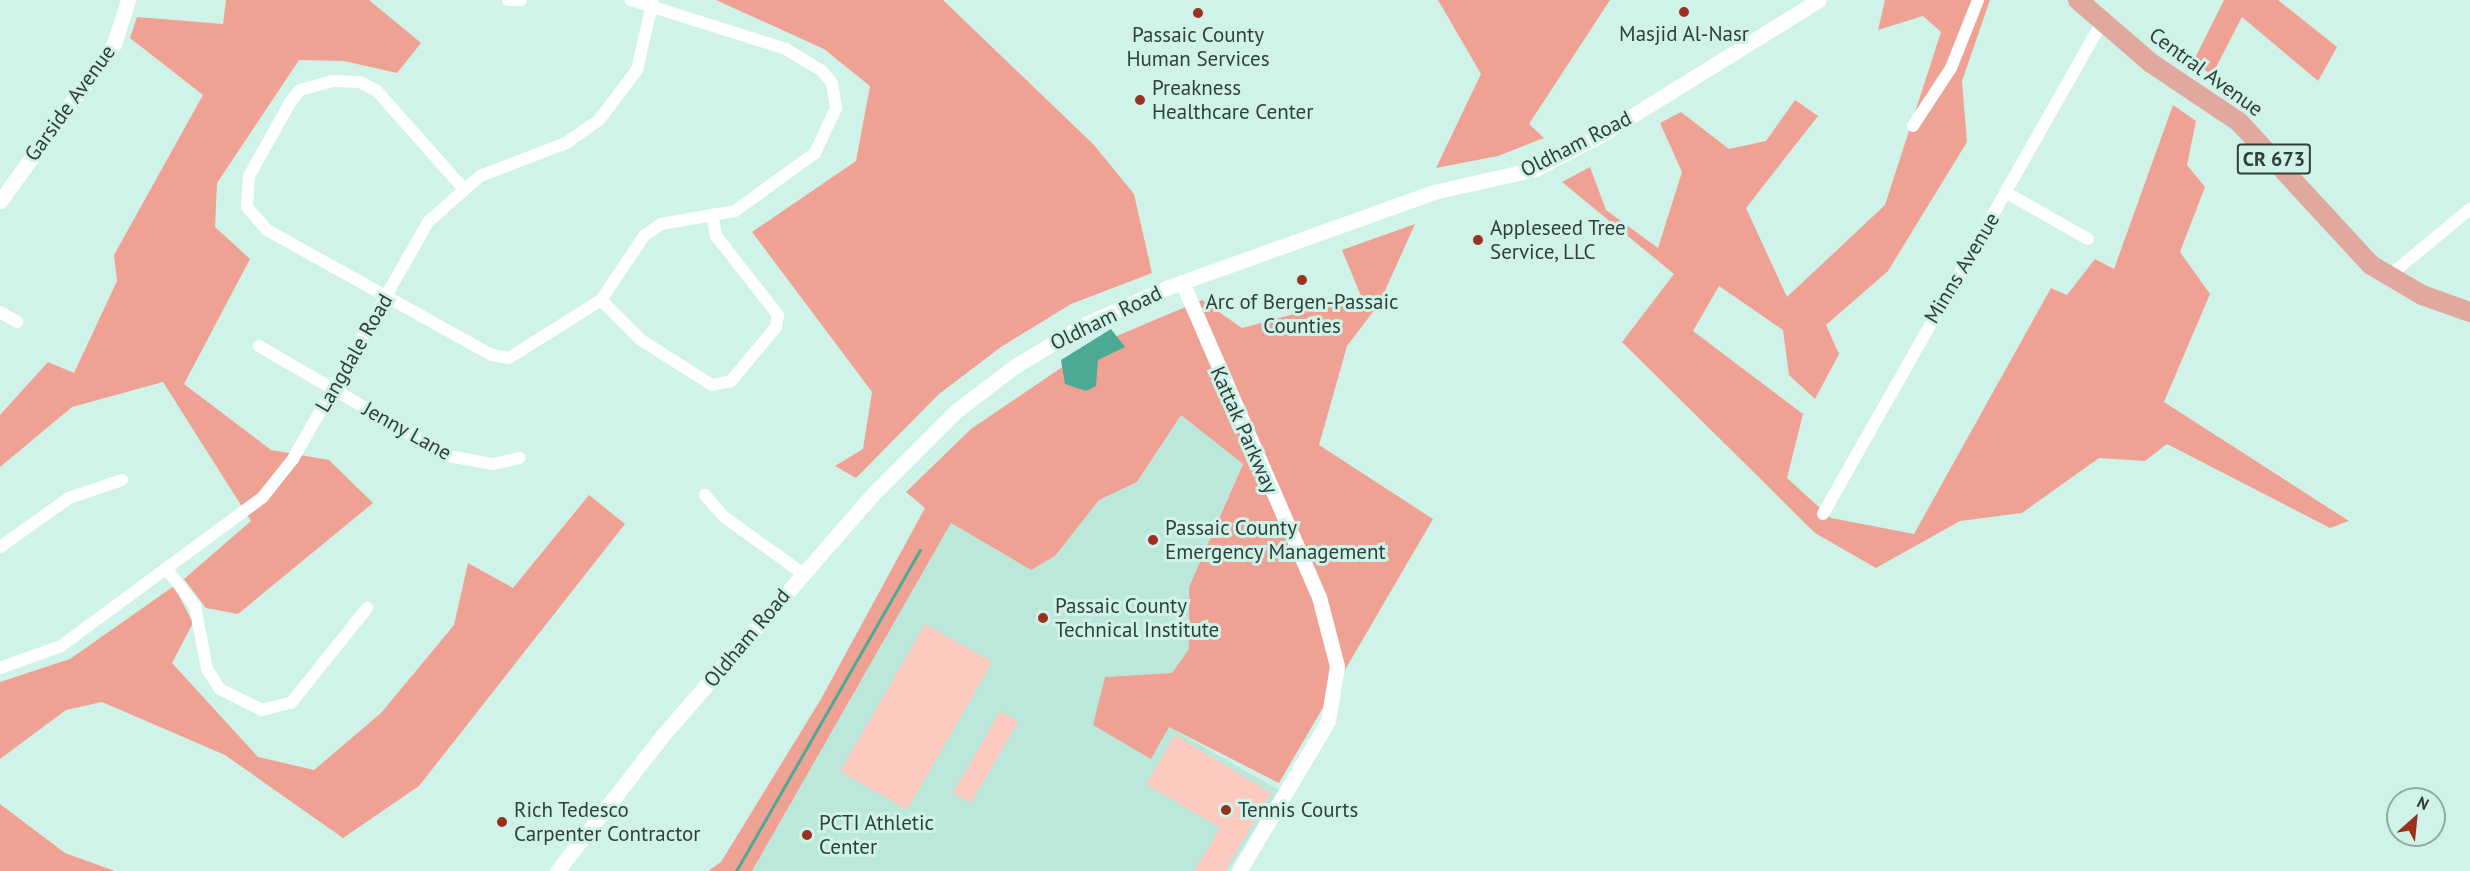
<!DOCTYPE html>
<style>
body{margin:0}
#map{position:relative;width:2470px;height:871px;overflow:hidden;background:#d0f3e9;font-family:"PT Sans",sans-serif}
div>[style]{position:absolute}
.built>*{inset:0;background:#bce8dc}
.green>*{inset:0;background:#fccabf}
.forest>*{inset:0;background:#efa293}
.water>*{inset:0;background:#4ca993}
.stream>*{height:3px;margin:-1.5px;padding:0 1.5px;transform-origin:1.5px;border-radius:1.5px;background:#4ca993}
.minor>*{height:12px;margin:-6px;padding:0 6px;transform-origin:6px;border-radius:6px;background:#fff}
.tertiary>*{height:15px;margin:-7.5px;padding:0 7.5px;transform-origin:7.5px;border-radius:7.5px;background:#fff}
.primary>*{height:20px;margin:-10px;padding:0 10px;transform-origin:10px;border-radius:10px;background:#e1a99d}
.dots>*{width:16px;height:16px;translate:-50% -50%;box-sizing:border-box;border:3px solid #d0f3e9;border-radius:50%}
span{translate:-50% -50%;white-space:nowrap;text-align:center;line-height:1.15;-webkit-text-stroke:6px #d0f3e9;paint-order:stroke}
.shield-label span{padding:2px 4px;background:#d0f3e9;border:2px solid;border-radius:4px;-webkit-text-stroke-width:0}
.shield-label{font-size:20px;color:#313f3b;font-weight:700}
.poi-label{font-size:21px;color:#313f3b}
.left{translate:0 -50%;text-align:left}
.street-label{font-size:21px;color:#313f3b}
.north{position:absolute;left:2386px;top:787px;width:60px;height:60px;box-sizing:border-box;background:#d0f3e9;border:2px solid #90aba3;border-radius:50%;rotate:27deg;font-size:16px;font-weight:700;line-height:24px;text-align:center;color:#313f3b}
.north::after{content:'';display:block;margin:auto;width:21px;height:27px;background:#9a301e;clip-path:polygon(50% 0,100% 100%,50% 72%,0 100%)}
</style>
<div id="map">
<div class="built">
<div style="clip-path:polygon(1181px 414px,1243px 463px,1189px 587px,1190px 649px,1172px 673px,1105px 677px,1169px 727px,1279px 790px,1228px 871px,752px 871px,951px 523px,1031px 570px,1055px 556px,1099px 500px,1137px 482px)"></div>
</div>
<div class="green">
<div style="clip-path:polygon(925px 624px,992px 662px,907px 810px,840px 771px)"></div>
<div style="clip-path:polygon(1000px 711px,1018px 722px,971px 803px,953px 793px)"></div>
<div style="clip-path:polygon(1175px 735px,1271px 793px,1225px 871px,1194px 871px,1220px 828px,1146px 784px)"></div>
</div>
<div class="forest">
<div style="clip-path:polygon(226px 0,369px 0,421px 43px,397px 73px,344px 61px,299px 60px,217px 183px,215px 227px,250px 259px,184px 384px,271px 450px,329px 460px,373px 503px,238px 614px,206px 608px,184px 579px,251px 521px,163px 382px,72px 407px,0 467px,0 415px,48px 362px,74px 373px,117px 281px,114px 255px,203px 95px,130px 38px,137px 17px,223px 24px)"></div>
<div style="clip-path:polygon(716px 0,943px 0,1094px 145px,1134px 194px,1152px 273px,1071px 304px,1001px 347px,939px 394px,856px 478px,835px 466px,863px 449px,872px 392px,752px 232px,856px 161px,870px 86px,824px 49px)"></div>
<div style="clip-path:polygon(1438px 0,1610px 0,1529px 124px,1544px 138px,1498px 156px,1436px 168px,1481px 74px)"></div>
<div style="clip-path:polygon(1885px 0,1990px 0,1962px 81px,1967px 142px,1888px 271px,1826px 325px,1839px 354px,1815px 399px,1789px 375px,1783px 330px,1719px 286px,1693px 331px,1803px 414px,1787px 478px,1831px 518px,1914px 534px,2051px 288px,2067px 295px,2095px 259px,2114px 269px,2173px 105px,2196px 121px,2187px 165px,2205px 187px,2180px 252px,2210px 294px,2164px 402px,2349px 521px,2330px 528px,2167px 444px,2145px 461px,2099px 458px,2022px 513px,1960px 521px,1876px 568px,1815px 533px,1622px 342px,1674px 274px,1562px 182px,1590px 167px,1606px 210px,1658px 248px,1682px 172px,1660px 123px,1681px 112px,1729px 149px,1766px 141px,1795px 100px,1818px 116px,1746px 208px,1787px 297px,1885px 205px,1941px 32px,1923px 16px,1878px 30px)"></div>
<div style="clip-path:polygon(2224px 0,2278px 0,2337px 47px,2318px 81px,2242px 17px,2212px 75px,2193px 62px)"></div>
<div style="clip-path:polygon(1415px 224px,1379px 304px,1347px 346px,1319px 445px,1433px 519px,1279px 783px,1169px 727px,1151px 759px,1093px 725px,1105px 677px,1172px 673px,1189px 649px,1189px 587px,1243px 464px,1181px 415px,1137px 482px,1099px 500px,1055px 556px,1031px 570px,951px 523px,752px 871px,708px 871px,721px 862px,821px 699px,925px 508px,906px 492px,971px 429px,1093px 346px,1202px 300px,1242px 328px,1361px 296px,1342px 250px)"></div>
<div style="clip-path:polygon(589px 495px,625px 524px,419px 786px,343px 838px,225px 755px,102px 702px,66px 710px,0 759px,0 682px,70px 659px,174px 586px,193px 623px,172px 663px,258px 757px,314px 770px,381px 713px,454px 625px,468px 563px,513px 588px)"></div>
<div style="clip-path:polygon(0 804px,65px 853px,115px 871px,0 871px)"></div>
</div>
<div class="water">
<div style="clip-path:polygon(1111px 329px,1125px 347px,1098px 360px,1096px 386px,1086px 391px,1065px 384px,1061px 360px)"></div>
</div>
<div class="stream">
<div style="left:736px;top:871px;width:370px;rotate:-60.2deg"></div>
</div>
<div class="minor">
<div style="left:508px;top:0;width:13px"></div>
<div style="left:1913px;top:126px;width:69px;rotate:-56.8deg"></div>
<div style="left:1951px;top:68px;width:73px;rotate:-68.3deg"></div>
<div style="left:463px;top:188px;width:130px;rotate:-131.6deg"></div>
<div style="left:377px;top:91px;width:19px;rotate:-152deg"></div>
<div style="left:360px;top:82px;width:28px;rotate:-178deg"></div>
<div style="left:332px;top:81px;width:33px;rotate:164deg"></div>
<div style="left:300px;top:90px;width:14px;rotate:129deg"></div>
<div style="left:291px;top:101px;width:86px;rotate:119.2deg"></div>
<div style="left:249px;top:176px;width:31px;rotate:94deg"></div>
<div style="left:247px;top:207px;width:30px;rotate:49deg"></div>
<div style="left:267px;top:230px;width:257px;rotate:29.1deg"></div>
<div style="left:492px;top:355px;width:17px;rotate:10deg"></div>
<div style="left:509px;top:358px;width:109px;rotate:-32.2deg"></div>
<div style="left:601px;top:300px;width:77px;rotate:-56.1deg"></div>
<div style="left:644px;top:236px;width:21px;rotate:-35deg"></div>
<div style="left:661px;top:224px;width:75px;rotate:-10deg"></div>
<div style="left:735px;top:211px;width:99px;rotate:-35.9deg"></div>
<div style="left:815px;top:153px;width:50px;rotate:-65deg"></div>
<div style="left:836px;top:108px;width:25px;rotate:-99deg"></div>
<div style="left:832px;top:83px;width:16px;rotate:-130deg"></div>
<div style="left:822px;top:71px;width:42px;rotate:-148.6deg"></div>
<div style="left:786px;top:49px;width:163px;rotate:-162.5deg"></div>
<div style="left:2007px;top:193px;width:93px;rotate:29.6deg"></div>
<div style="left:2389px;top:276px;width:105px;rotate:-39.6deg"></div>
<div style="left:601px;top:300px;width:57px;rotate:45deg"></div>
<div style="left:641px;top:340px;width:84px;rotate:32.4deg"></div>
<div style="left:712px;top:385px;width:19px;rotate:-12deg"></div>
<div style="left:731px;top:381px;width:70px;rotate:-50.2deg"></div>
<div style="left:776px;top:327px;width:12px;rotate:-81deg"></div>
<div style="left:778px;top:315px;width:100px;rotate:-128.1deg"></div>
<div style="left:716px;top:236px;width:22px;rotate:-100deg"></div>
<div style="left:0;top:312px;width:20px;rotate:30deg"></div>
<div style="left:259px;top:346px;width:219px;rotate:30.2deg"></div>
<div style="left:448px;top:456px;width:46px;rotate:10.1deg"></div>
<div style="left:493px;top:464px;width:27px;rotate:-13deg"></div>
<div style="left:705px;top:495px;width:28px;rotate:49deg"></div>
<div style="left:723px;top:516px;width:97px;rotate:35.8deg"></div>
<div style="left:1823px;top:514px;width:566px;rotate:-60.44deg"></div>
<div style="left:0;top:547px;width:85px;rotate:-35.4deg"></div>
<div style="left:69px;top:498px;width:56px;rotate:-18.8deg"></div>
<div style="left:169px;top:572px;width:43px;rotate:52.6deg"></div>
<div style="left:195px;top:606px;width:64px;rotate:79.2deg"></div>
<div style="left:207px;top:669px;width:24px;rotate:57deg"></div>
<div style="left:220px;top:689px;width:47px;rotate:26.6deg"></div>
<div style="left:262px;top:710px;width:30px;rotate:-14deg"></div>
<div style="left:291px;top:703px;width:122px;rotate:-51.3deg"></div>
<div style="left:0;top:668px;width:65px;rotate:-19.8deg"></div>
<div style="left:61px;top:646px;width:250px;rotate:-36.4deg"></div>
<div style="left:262px;top:498px;width:50px;rotate:-51.5deg"></div>
<div style="left:293px;top:459px;width:273px;rotate:-60.3deg"></div>
<div style="left:428px;top:222px;width:69px;rotate:-41.5deg"></div>
<div style="left:480px;top:176px;width:92px;rotate:-21deg"></div>
<div style="left:566px;top:143px;width:40px;rotate:-34.9deg"></div>
<div style="left:599px;top:120px;width:63px;rotate:-52.8deg"></div>
<div style="left:637px;top:70px;width:72px;rotate:-77.1deg"></div>
</div>
<div class="tertiary">
<div style="left:0;top:201px;width:194px;rotate:-54deg"></div>
<div style="left:114px;top:44px;width:46px;rotate:-72.3deg"></div>
<div style="left:1182px;top:282px;width:344px;rotate:66.5deg"></div>
<div style="left:1319px;top:597px;width:71px;rotate:75.4deg"></div>
<div style="left:1337px;top:666px;width:56px;rotate:99.3deg"></div>
<div style="left:1328px;top:721px;width:174px;rotate:120.7deg"></div>
<div style="left:557px;top:871px;width:171px;rotate:-52.1deg"></div>
<div style="left:662px;top:736px;width:321px;rotate:-48.9deg"></div>
<div style="left:873px;top:494px;width:117px;rotate:-45deg"></div>
<div style="left:956px;top:411px;width:74px;rotate:-37.3deg"></div>
<div style="left:1015px;top:366px;width:77px;rotate:-31.2deg"></div>
<div style="left:1081px;top:326px;width:93px;rotate:-24.1deg"></div>
<div style="left:1166px;top:288px;width:285px;rotate:-19.7deg"></div>
<div style="left:1434px;top:192px;width:104px;rotate:-12.8deg"></div>
<div style="left:1535px;top:169px;width:74px;rotate:-27.3deg"></div>
<div style="left:1601px;top:135px;width:256px;rotate:-31.8deg"></div>
</div>
<div class="primary">
<div style="left:2078px;top:0;width:96px;rotate:40.8deg"></div>
<div style="left:2151px;top:63px;width:106px;rotate:33.8deg"></div>
<div style="left:2239px;top:122px;width:195px;rotate:47.3deg"></div>
<div style="left:2371px;top:265px;width:59px;rotate:30.5deg"></div>
<div style="left:2422px;top:295px;width:51px;rotate:19.5deg"></div>
</div>
<div class="dots">
<div style="left:1684px;top:12px;background:#9a301e"></div>
<div style="left:1198px;top:13px;background:#9a301e"></div>
<div style="left:1140px;top:100px;background:#9a301e"></div>
<div style="left:1478px;top:240px;background:#9a301e"></div>
<div style="left:1302px;top:280px;background:#9a301e"></div>
<div style="left:1153px;top:540px;background:#9a301e"></div>
<div style="left:1043px;top:618px;background:#9a301e"></div>
<div style="left:1226px;top:810px;background:#9a301e"></div>
<div style="left:502px;top:822px;background:#9a301e"></div>
<div style="left:807px;top:835px;background:#9a301e"></div>
</div>
<div class="shield-label">
<span style="left:2274px;top:159px">CR 673</span>
</div>
<div class="poi-label">
<span style="left:1684px;top:34px">Masjid Al-Nasr</span>
<span style="left:1198px;top:47px">Passaic County<br>Human Services</span>
<span class="left" style="left:1152px;top:100px">Preakness<br>Healthcare Center</span>
<span class="left" style="left:1490px;top:240px">Appleseed Tree<br>Service, LLC</span>
<span style="left:1302px;top:314px">Arc of Bergen-Passaic<br>Counties</span>
<span class="left" style="left:1165px;top:540px">Passaic County<br>Emergency Management</span>
<span class="left" style="left:1055px;top:618px">Passaic County<br>Technical Institute</span>
<span class="left" style="left:514px;top:822px">Rich Tedesco<br>Carpenter Contractor</span>
<span class="left" style="left:1238px;top:810px">Tennis Courts</span>
<span class="left" style="left:819px;top:835px">PCTI Athletic<br>Center</span>
</div>
<div class="street-label">
<span style="left:2206px;top:72px;rotate:36deg">Central Avenue</span>
<span style="left:70px;top:103px;rotate:-54deg">Garside Avenue</span>
<span style="left:1576px;top:144px;rotate:-27deg">Oldham Road</span>
<span style="left:1962px;top:268px;rotate:-59deg">Minns Avenue</span>
<span style="left:1106px;top:318px;rotate:-26deg">Oldham Road</span>
<span style="left:354px;top:353px;rotate:-60deg">Langdale Road</span>
<span style="left:1244px;top:430px;rotate:66deg">Kattak Parkway</span>
<span style="left:407px;top:431px;rotate:29deg">Jenny Lane</span>
<span style="left:747px;top:638px;rotate:-50deg">Oldham Road</span>
</div>
<div class="north">N</div>
</div>
